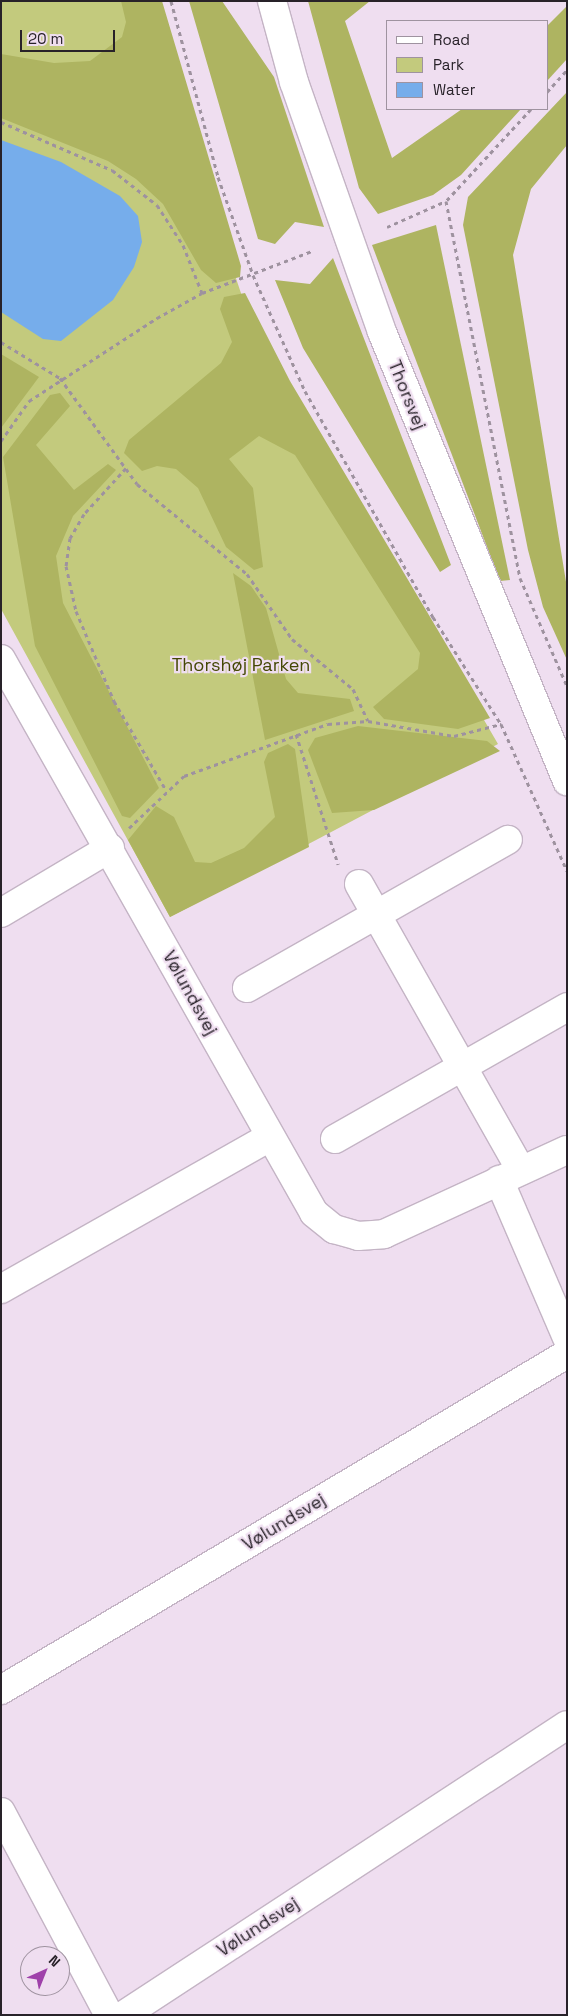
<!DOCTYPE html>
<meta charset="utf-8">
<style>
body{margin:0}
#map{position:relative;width:568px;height:2016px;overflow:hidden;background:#efdef0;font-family:"Space Grotesk",sans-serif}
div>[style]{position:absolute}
.green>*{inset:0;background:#c3ca7d}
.forest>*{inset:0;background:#aeb461}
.water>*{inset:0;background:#76adeb}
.path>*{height:3px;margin-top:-1.5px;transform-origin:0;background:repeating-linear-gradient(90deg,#9e929f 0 4px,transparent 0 8px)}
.roads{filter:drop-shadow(1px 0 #c4b4c5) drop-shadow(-1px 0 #c4b4c5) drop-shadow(0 1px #c4b4c5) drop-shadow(0 -1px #c4b4c5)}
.minor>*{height:28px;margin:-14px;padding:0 14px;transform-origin:14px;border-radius:14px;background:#fff}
span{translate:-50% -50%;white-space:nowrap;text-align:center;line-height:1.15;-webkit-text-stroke:4.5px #efdef0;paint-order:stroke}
.street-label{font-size:18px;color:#282229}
.park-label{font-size:18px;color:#444704}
.frame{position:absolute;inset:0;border:2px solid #282229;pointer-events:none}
.legend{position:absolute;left:386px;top:20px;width:162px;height:90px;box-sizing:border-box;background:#efdef0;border:1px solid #9f93a0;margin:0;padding:6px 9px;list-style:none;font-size:15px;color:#282229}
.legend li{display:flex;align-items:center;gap:10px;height:25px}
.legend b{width:25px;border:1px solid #9f93a0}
.north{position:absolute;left:20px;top:1946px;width:50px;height:50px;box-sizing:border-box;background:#efdef0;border:1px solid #9f93a0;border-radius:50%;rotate:44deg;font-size:14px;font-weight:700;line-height:20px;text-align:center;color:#282229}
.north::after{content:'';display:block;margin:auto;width:18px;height:22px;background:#9f41aa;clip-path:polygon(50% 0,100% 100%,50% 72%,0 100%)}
.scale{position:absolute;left:20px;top:30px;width:95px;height:22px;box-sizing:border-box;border:2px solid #282229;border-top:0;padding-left:6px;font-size:15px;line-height:18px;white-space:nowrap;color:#282229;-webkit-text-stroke:4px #efdef0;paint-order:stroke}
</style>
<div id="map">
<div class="green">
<div style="clip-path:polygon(1px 1px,149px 1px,172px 88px,248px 314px,498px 744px,170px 917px,1px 609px)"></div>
</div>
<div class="forest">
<div style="clip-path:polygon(121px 1px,162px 1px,241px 266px,240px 277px,216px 283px,201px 270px,163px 204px,136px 179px,108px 161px,1px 118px,1px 54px,54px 63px,90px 61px,122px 37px,126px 22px)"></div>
<div style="clip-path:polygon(189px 1px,222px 1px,274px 77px,324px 227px,295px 222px,275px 244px,258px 239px)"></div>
<div style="clip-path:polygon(308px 1px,370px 1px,345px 21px,392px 158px,462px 109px,521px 109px,461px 175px,433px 195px,378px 214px,359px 188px)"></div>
<div style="clip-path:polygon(567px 6px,567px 59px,547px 81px,547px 26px)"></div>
<div style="clip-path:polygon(567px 92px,567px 145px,531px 189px,513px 255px,567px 588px,567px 660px,543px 607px,528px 550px,463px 225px,468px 197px)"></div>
<div style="clip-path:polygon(436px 225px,510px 580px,500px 581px,372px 245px)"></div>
<div style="clip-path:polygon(333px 258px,451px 565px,440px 572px,303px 348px,275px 280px,310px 284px)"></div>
<div style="clip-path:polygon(245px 293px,290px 381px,490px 718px,458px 729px,384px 719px,373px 707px,418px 669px,420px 653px,295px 455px,259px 436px,229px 459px,253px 488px,263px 567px,254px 570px,226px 547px,198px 488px,176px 469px,157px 466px,142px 471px,124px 453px,129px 440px,221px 363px,232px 342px,220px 309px,224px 297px)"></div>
<div style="clip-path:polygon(1px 354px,39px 377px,1px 428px)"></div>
<div style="clip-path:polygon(60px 393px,70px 406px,36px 445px,74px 490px,108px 464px,116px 470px,73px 516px,56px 556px,63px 603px,159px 788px,130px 818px,122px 816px,35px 646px,3px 457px,50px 395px)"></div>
<div style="clip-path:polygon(233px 573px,251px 586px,266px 608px,286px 679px,298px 693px,350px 699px,354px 711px,265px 740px)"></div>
<div style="clip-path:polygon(358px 726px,487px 741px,500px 751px,374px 810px,332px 813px,308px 750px,315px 738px)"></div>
<div style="clip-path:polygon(288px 744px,295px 749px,309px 847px,170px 917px,128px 840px,156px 806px,174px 817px,195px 862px,211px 863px,244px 848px,275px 817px,264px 762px,268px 753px)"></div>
</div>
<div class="water">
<div style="clip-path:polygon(1px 140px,61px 162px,120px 196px,138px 216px,142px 242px,134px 267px,113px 300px,61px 341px,43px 339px,1px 312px)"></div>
</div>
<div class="path">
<div style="left:171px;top:1px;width:182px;rotate:75deg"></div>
<div style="left:218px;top:177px;width:104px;rotate:70.3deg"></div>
<div style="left:253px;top:275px;width:127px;rotate:65.9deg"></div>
<div style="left:305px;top:391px;width:260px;rotate:60.5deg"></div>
<div style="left:433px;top:617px;width:127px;rotate:57.6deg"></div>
<div style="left:501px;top:724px;width:161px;rotate:65.8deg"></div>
<div style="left:547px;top:92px;width:30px;rotate:-48deg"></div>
<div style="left:531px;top:109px;width:125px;rotate:132.7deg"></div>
<div style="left:446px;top:201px;width:384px;rotate:78.9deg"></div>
<div style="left:520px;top:578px;width:118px;rotate:66.5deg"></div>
<div style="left:1px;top:122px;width:121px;rotate:23.4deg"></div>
<div style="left:112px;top:170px;width:57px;rotate:37.9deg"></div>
<div style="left:157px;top:205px;width:48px;rotate:57deg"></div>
<div style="left:183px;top:245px;width:52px;rotate:68.4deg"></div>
<div style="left:387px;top:227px;width:64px;rotate:-23.8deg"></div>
<div style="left:1px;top:342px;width:69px;rotate:31.4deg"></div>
<div style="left:60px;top:378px;width:131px;rotate:54deg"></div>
<div style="left:137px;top:484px;width:142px;rotate:39.3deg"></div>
<div style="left:247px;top:574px;width:79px;rotate:55.3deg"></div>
<div style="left:292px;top:639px;width:79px;rotate:39.3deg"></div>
<div style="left:353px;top:689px;width:35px;rotate:65deg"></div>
<div style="left:368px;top:721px;width:87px;rotate:9.9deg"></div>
<div style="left:454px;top:736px;width:49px;rotate:-14.3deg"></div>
<div style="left:1px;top:441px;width:49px;rotate:-55deg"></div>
<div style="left:29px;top:401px;width:153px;rotate:-33deg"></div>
<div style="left:157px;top:318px;width:51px;rotate:-29.1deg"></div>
<div style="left:202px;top:293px;width:118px;rotate:-20.9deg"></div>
<div style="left:126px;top:468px;width:62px;rotate:132.4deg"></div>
<div style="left:84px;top:514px;width:28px;rotate:120deg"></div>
<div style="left:70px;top:538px;width:28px;rotate:98deg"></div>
<div style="left:66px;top:566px;width:46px;rotate:77.5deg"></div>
<div style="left:76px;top:611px;width:98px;rotate:67.1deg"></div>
<div style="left:114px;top:701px;width:103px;rotate:59.7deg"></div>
<div style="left:296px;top:734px;width:137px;rotate:72.1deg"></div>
<div style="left:129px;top:828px;width:76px;rotate:-43.4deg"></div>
<div style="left:184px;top:776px;width:153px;rotate:-19.9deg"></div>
<div style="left:328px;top:724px;width:40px;rotate:-4.3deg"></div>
</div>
<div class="roads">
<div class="minor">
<div style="left:272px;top:1px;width:84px;rotate:74.8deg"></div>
<div style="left:294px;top:82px;width:265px;rotate:70.6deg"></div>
<div style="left:382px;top:332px;width:486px;rotate:67.6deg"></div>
<div style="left:1px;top:659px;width:636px;rotate:60.53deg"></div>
<div style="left:314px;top:1213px;width:26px;rotate:39deg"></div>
<div style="left:334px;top:1229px;width:25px;rotate:16deg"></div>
<div style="left:358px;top:1236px;width:26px;rotate:-4deg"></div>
<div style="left:384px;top:1234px;width:201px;rotate:-24.7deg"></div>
<div style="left:359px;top:884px;width:329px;rotate:60.5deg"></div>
<div style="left:1px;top:913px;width:127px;rotate:-30.8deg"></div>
<div style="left:247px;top:988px;width:300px;rotate:-29.6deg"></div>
<div style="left:335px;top:1139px;width:267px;rotate:-29.6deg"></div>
<div style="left:499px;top:1180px;width:172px;rotate:66.7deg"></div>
<div style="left:1px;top:1289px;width:309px;rotate:-29.5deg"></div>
<div style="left:1px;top:1690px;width:658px;rotate:-30.7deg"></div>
<div style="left:1px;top:1812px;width:230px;rotate:62deg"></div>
<div style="left:124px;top:2015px;width:529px;rotate:-33.21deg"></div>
</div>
</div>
<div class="street-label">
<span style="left:407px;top:395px;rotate:68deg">Thorsvej</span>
<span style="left:190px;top:993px;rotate:61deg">Vølundsvej</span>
<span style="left:284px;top:1522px;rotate:-31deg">Vølundsvej</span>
<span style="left:258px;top:1927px;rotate:-33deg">Vølundsvej</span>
</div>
<div class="park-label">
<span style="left:241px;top:665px">Thorshøj Parken</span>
</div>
<div class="frame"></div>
<ul class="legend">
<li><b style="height:6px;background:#fff"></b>Road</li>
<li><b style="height:14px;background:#c3ca7d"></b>Park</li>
<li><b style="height:14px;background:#76adeb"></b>Water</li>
</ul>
<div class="north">N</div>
<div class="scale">20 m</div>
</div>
